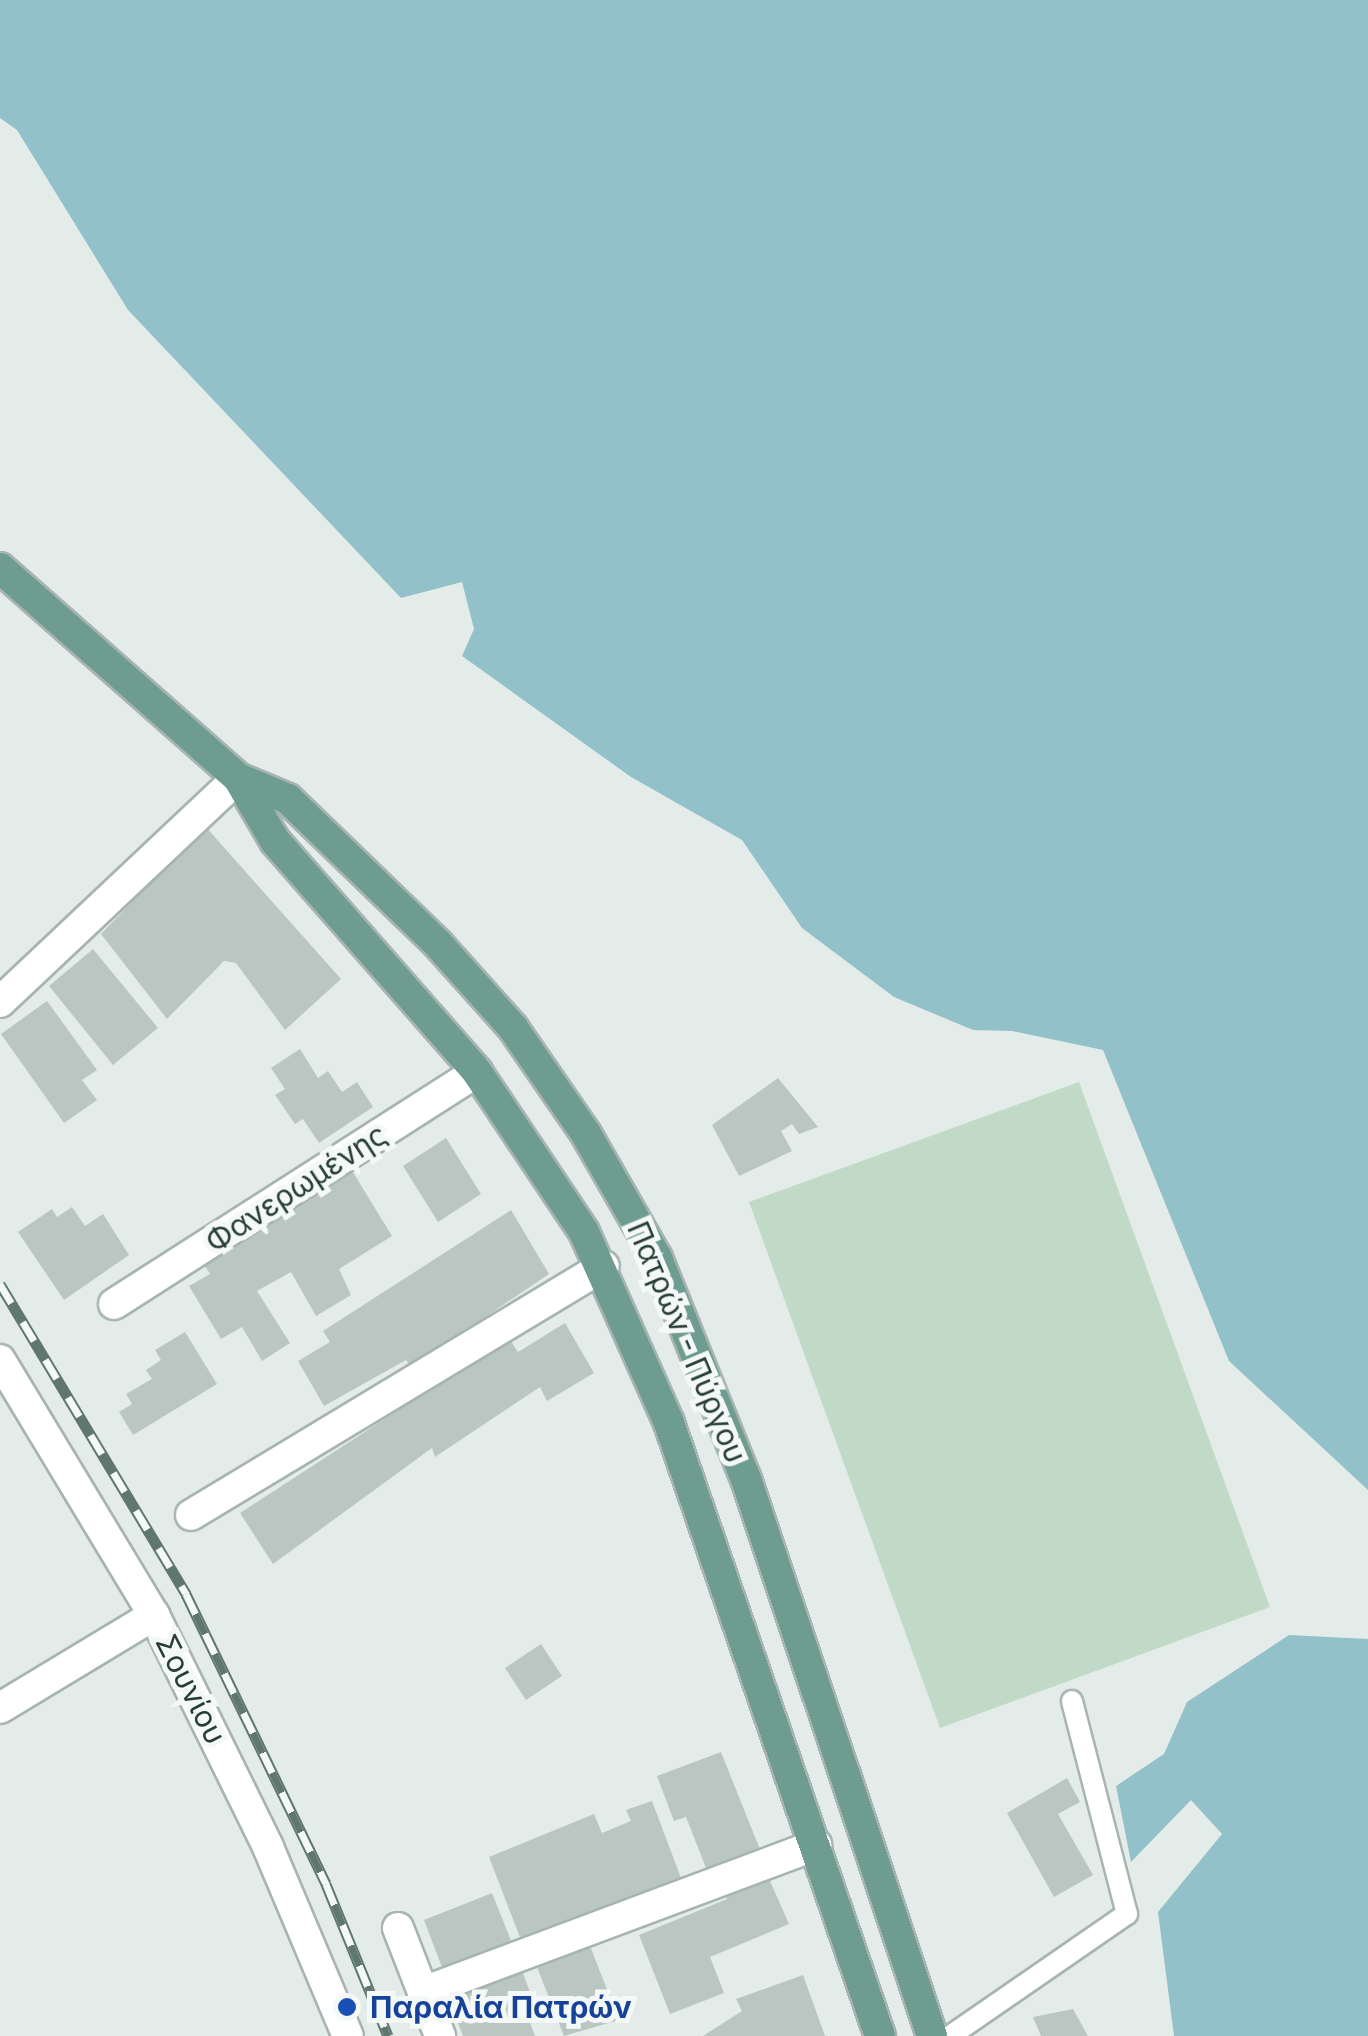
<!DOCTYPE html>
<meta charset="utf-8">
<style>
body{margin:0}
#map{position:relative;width:1368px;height:2036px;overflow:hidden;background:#e4ece9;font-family:Inter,sans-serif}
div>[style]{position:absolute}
.green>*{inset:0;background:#c0dac7}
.water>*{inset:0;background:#93c1ca}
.building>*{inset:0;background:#bac6c2}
.roads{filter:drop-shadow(2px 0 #a7b4b0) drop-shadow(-2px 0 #a7b4b0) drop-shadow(0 2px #a7b4b0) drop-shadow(0 -2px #a7b4b0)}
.lane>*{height:20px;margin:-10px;padding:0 10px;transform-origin:10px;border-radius:10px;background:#fff}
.street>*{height:30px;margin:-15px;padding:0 15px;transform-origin:15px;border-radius:15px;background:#fff}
.primary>*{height:30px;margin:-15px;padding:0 15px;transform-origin:15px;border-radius:15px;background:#6e9c91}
.rail>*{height:11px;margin-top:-5.5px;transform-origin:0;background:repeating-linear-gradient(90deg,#f4f9f7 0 22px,#607771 0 44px);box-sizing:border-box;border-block:2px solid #607771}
.dots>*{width:28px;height:28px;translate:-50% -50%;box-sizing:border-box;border:5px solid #f4f9f7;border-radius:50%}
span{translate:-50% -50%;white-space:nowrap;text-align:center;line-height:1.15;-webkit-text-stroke:10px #f4f9f7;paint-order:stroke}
.street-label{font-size:30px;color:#263c36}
.transit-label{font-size:30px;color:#164399;font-weight:700}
.left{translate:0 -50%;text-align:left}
</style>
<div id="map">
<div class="green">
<div style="clip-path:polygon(1079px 1082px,1270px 1607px,940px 1728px,749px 1202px)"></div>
</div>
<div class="water">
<div style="clip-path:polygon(0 0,1368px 0,1368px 1490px,1229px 1361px,1103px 1050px,1012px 1031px,973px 1030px,894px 997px,802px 928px,742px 840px,631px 777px,462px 656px,474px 629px,462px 582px,401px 598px,128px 310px,17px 130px,0 118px)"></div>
<div style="clip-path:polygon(1289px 1635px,1368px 1639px,1368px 2036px,1174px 2036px,1158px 1912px,1222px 1834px,1191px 1800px,1131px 1862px,1116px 1786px,1164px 1754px,1187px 1702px)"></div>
</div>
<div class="building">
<div style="clip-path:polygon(205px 826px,341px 979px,285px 1030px,236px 963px,224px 961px,167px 1019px,101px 934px)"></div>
<div style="clip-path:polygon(93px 949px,158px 1028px,113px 1065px,49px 986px)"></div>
<div style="clip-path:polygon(47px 1001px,97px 1070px,82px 1080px,97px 1100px,64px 1123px,1px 1034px)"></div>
<div style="clip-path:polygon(300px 1049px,318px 1078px,328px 1071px,342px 1092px,357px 1082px,373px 1107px,319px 1143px,303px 1119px,295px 1124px,275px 1095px,285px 1089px,271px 1068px)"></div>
<div style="clip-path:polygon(778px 1078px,818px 1127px,799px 1134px,792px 1124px,781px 1131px,792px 1151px,739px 1176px,712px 1125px)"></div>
<div style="clip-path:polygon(446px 1138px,481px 1194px,438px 1222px,403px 1166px)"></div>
<div style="clip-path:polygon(351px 1169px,392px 1236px,339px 1269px,351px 1295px,316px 1316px,291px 1272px,257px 1291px,290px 1343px,262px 1361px,242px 1327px,221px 1339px,189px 1286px,210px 1274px,201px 1260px)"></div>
<div style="clip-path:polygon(72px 1207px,85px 1226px,103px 1214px,129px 1255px,64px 1300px,18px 1232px,52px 1209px,57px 1217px)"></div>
<div style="clip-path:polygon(511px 1210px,549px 1274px,411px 1367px,406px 1360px,324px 1406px,298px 1361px,330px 1342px,323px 1331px)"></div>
<div style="clip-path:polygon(565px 1323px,594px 1373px,547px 1401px,540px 1387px,435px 1457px,432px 1448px,273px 1564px,240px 1513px,509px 1338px,518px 1352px)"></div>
<div style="clip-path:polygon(185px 1332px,217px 1384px,133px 1435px,119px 1412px,132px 1404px,126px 1394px,152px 1379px,146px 1370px,161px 1360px,155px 1350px)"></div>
<div style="clip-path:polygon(541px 1644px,562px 1676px,526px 1700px,505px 1668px)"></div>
<div style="clip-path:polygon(721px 1752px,761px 1852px,708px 1873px,686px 1817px,674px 1821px,657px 1776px)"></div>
<div style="clip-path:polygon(1067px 1778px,1080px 1802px,1058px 1814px,1093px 1875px,1054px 1897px,1007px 1813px)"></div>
<div style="clip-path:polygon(652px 1801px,681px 1878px,521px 1940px,489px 1857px,594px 1814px,602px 1833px,631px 1821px,626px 1810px)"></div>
<div style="clip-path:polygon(767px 1874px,789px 1924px,710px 1957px,724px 1993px,670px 2014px,639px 1935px,727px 1899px,724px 1892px)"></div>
<div style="clip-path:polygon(492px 1893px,512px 1943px,443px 1970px,424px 1920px)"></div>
<div style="clip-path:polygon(590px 1946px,619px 2020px,564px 2036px,537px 1967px)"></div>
<div style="clip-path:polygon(521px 1968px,540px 2019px,530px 2023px,535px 2036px,463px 2036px,448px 1996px)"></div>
<div style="clip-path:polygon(803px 1975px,825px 2036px,703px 2036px,742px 2011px,736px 1999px)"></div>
<div style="clip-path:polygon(1073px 2009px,1088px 2036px,1041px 2036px,1033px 2017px)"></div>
</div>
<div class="roads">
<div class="lane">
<div style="left:950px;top:2036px;width:215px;rotate:-34.6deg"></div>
<div style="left:1127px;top:1914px;width:220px;rotate:-104.5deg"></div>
</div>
<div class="street">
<div style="left:0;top:1002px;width:327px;rotate:-43.3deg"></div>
<div style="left:114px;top:1304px;width:431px;rotate:-32.6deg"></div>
<div style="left:0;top:1360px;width:298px;rotate:58.9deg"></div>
<div style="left:154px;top:1615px;width:258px;rotate:63.8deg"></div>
<div style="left:268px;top:1847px;width:205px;rotate:67.1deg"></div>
<div style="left:191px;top:1515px;width:482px;rotate:-31.1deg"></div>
<div style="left:0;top:1708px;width:180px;rotate:-31.1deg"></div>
<div style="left:398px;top:1928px;width:116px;rotate:68.7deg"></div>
<div style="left:423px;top:1992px;width:420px;rotate:-20.5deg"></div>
</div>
<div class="primary">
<div style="left:0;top:568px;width:317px;rotate:41.4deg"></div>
<div style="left:238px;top:778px;width:73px;rotate:59.6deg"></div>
<div style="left:275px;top:841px;width:307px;rotate:48.8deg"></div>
<div style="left:477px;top:1072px;width:192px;rotate:56.2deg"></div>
<div style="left:584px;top:1232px;width:209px;rotate:66deg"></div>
<div style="left:669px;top:1423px;width:648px;rotate:71.01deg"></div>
<div style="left:238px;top:778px;width:54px;rotate:22.8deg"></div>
<div style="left:288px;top:799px;width:209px;rotate:44deg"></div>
<div style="left:438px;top:944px;width:113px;rotate:48.2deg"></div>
<div style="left:513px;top:1028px;width:129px;rotate:55.4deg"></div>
<div style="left:586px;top:1134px;width:143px;rotate:60.2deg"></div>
<div style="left:657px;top:1258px;width:238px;rotate:68.1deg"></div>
<div style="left:746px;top:1479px;width:587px;rotate:71.53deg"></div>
</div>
</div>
<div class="rail">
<div style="left:0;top:1284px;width:362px;rotate:59deg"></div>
<div style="left:186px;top:1594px;width:322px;rotate:64.2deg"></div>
<div style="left:326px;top:1884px;width:164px;rotate:67.8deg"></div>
</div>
<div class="dots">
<div style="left:347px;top:2007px;background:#1a4fb4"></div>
</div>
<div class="street-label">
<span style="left:296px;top:1188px;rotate:-33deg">Φανερωμένης</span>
<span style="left:687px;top:1342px;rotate:67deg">Πατρών - Πύργου</span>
<span style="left:191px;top:1689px;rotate:63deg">Σουνίου</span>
</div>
<div class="transit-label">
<span class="left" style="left:370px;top:2007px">Παραλία Πατρών</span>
</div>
</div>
